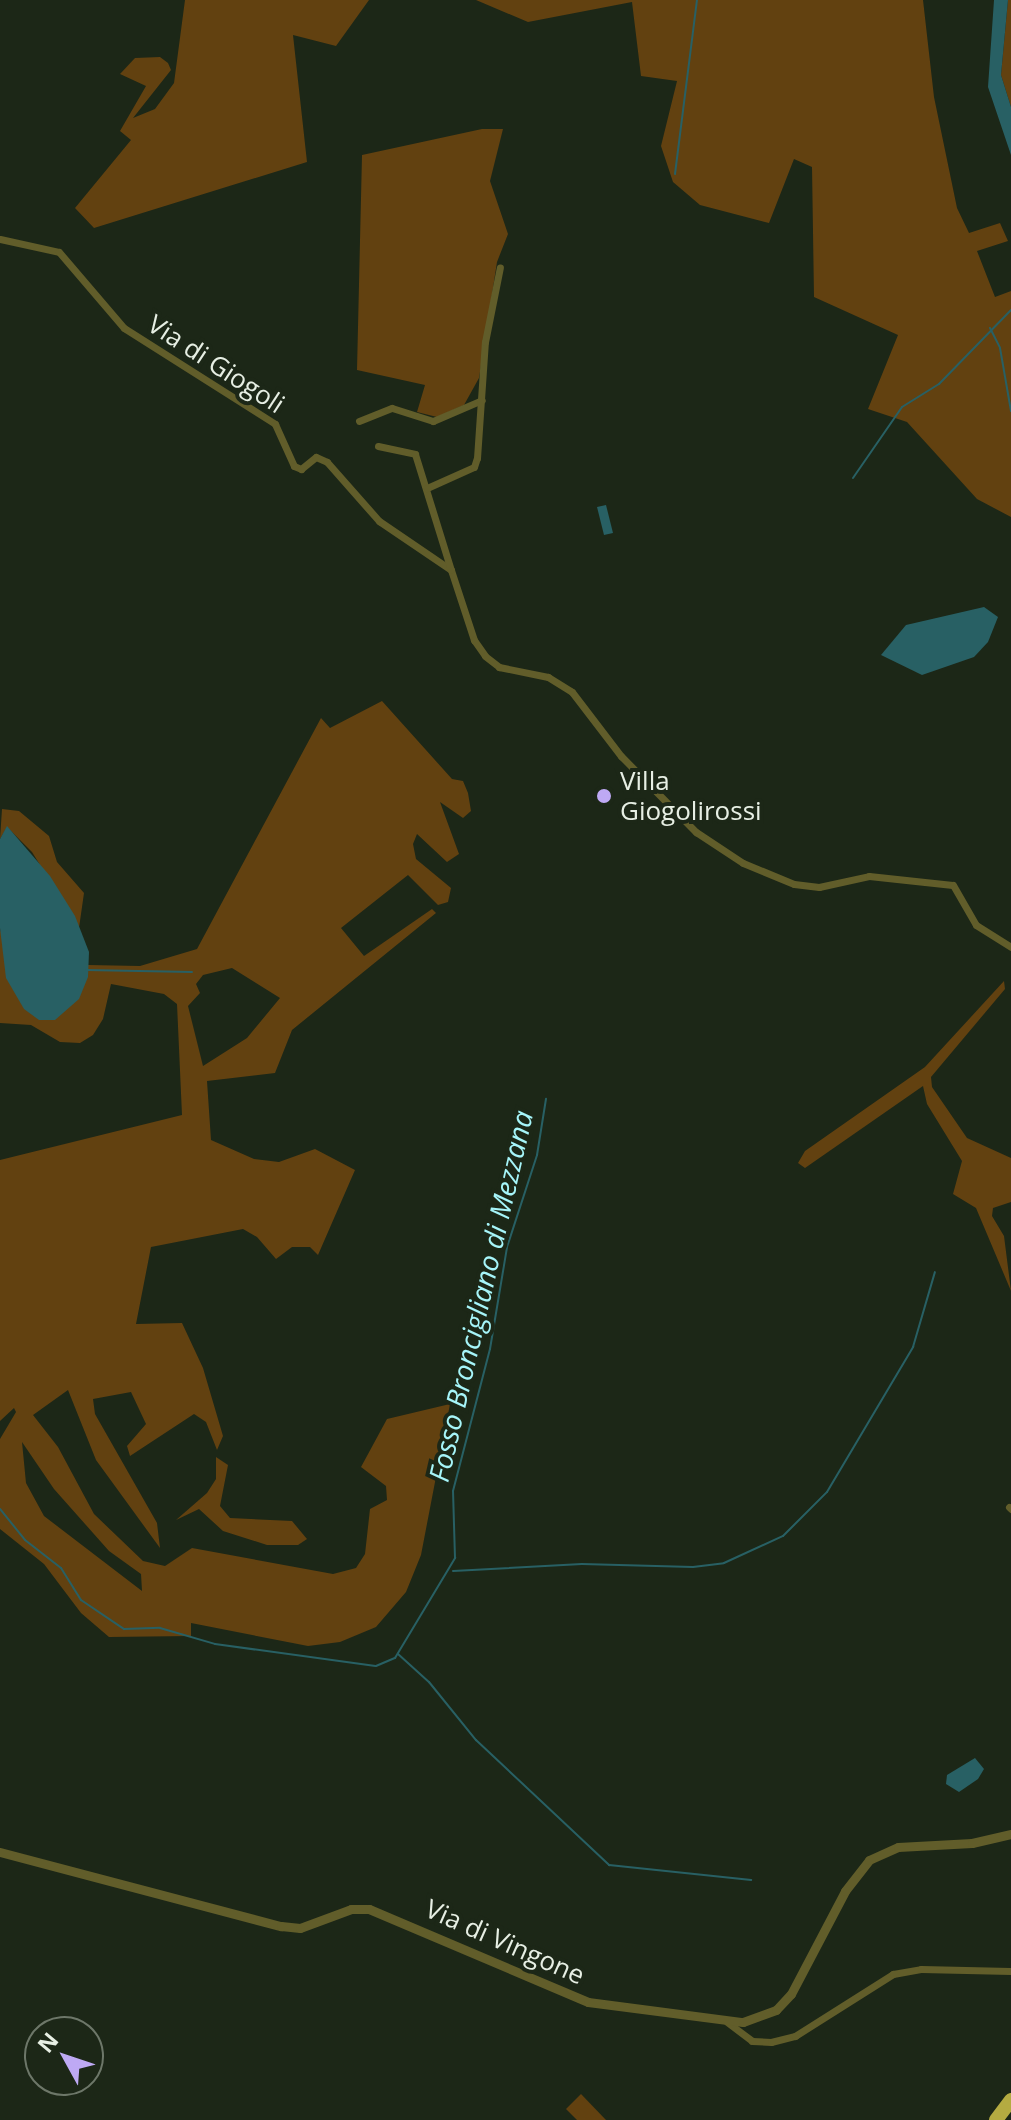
<!DOCTYPE html>
<style>
body{margin:0}
#map{position:relative;width:1011px;height:2120px;overflow:hidden;background:#1c2717;font-family:"Open Sans",sans-serif}
div>[style]{position:absolute}
.green>*{inset:0;background:#624110}
.water>*{inset:0;background:#286064}
.stream>*{height:2px;margin:-1px;padding:0 1px;transform-origin:1px;border-radius:1px;background:#286064}
.minor>*{height:7px;margin:-3.5px;padding:0 3.5px;transform-origin:3.5px;border-radius:3.5px;background:#615d2a}
.tertiary>*{height:9px;margin:-4.5px;padding:0 4.5px;transform-origin:4.5px;border-radius:4.5px;background:#615d2a}
.motorway>*{height:14px;margin:-7px;padding:0 7px;transform-origin:7px;border-radius:7px;background:#b4ab41}
.dots>*{width:22px;height:22px;translate:-50% -50%;box-sizing:border-box;border:4px solid #1c2717;border-radius:50%}
span{translate:-50% -50%;white-space:nowrap;text-align:center;line-height:1.15;-webkit-text-stroke:8px #1c2717;paint-order:stroke}
.street-label{font-size:26px;color:#e7efe4}
.poi-label{font-size:26px;color:#e7efe4}
.left{translate:0 -50%;text-align:left}
.water-label{font-size:28px;color:#a6f5f9;font-style:italic}
.north{position:absolute;left:24px;top:2016px;width:80px;height:80px;box-sizing:border-box;background:#1c2717;border:2px solid #6d7769;border-radius:50%;rotate:310deg;font-size:22px;font-weight:700;line-height:32px;text-align:center;color:#e7efe4}
.north::after{content:'';display:block;margin:auto;width:28px;height:36px;background:#bea9f4;clip-path:polygon(50% 0,100% 100%,50% 72%,0 100%)}
</style>
<div id="map">
<div class="green">
<div style="clip-path:polygon(185px 0,369px 0,336px 46px,293px 35px,307px 162px,94px 228px,75px 208px,131px 140px,120px 131px,146px 86px,120px 74px,135px 58px,160px 57px,168px 63px,171px 70px,133px 118px,155px 109px,174px 83px)"></div>
<div style="clip-path:polygon(476px 0,923px 0,934px 97px,957px 208px,969px 233px,1000px 223px,1008px 241px,977px 251px,995px 297px,1011px 291px,1011px 517px,977px 499px,907px 422px,868px 409px,898px 335px,814px 297px,812px 167px,794px 159px,769px 223px,700px 205px,673px 182px,661px 146px,677px 81px,641px 76px,632px 2px,528px 22px)"></div>
<div style="clip-path:polygon(1008px 0,1011px 0,1011px 107px,1001px 75px)"></div>
<div style="clip-path:polygon(482px 129px,503px 129px,490px 181px,508px 234px,497px 262px,479px 378px,464px 405px,437px 417px,417px 412px,425px 385px,357px 370px,362px 155px)"></div>
<div style="clip-path:polygon(evenodd,382px 701px,452px 779px,463px 781px,468px 793px,471px 811px,463px 818px,440px 802px,459px 854px,447px 862px,417px 834px,413px 844px,416px 859px,451px 888px,448px 902px,438px 905px,408px 875px,341px 928px,364px 956px,432px 909px,436px 913px,292px 1030px,275px 1073px,207px 1081px,211px 1140px,254px 1159px,279px 1162px,315px 1149px,355px 1170px,318px 1255px,310px 1247px,292px 1247px,276px 1259px,257px 1237px,243px 1229px,151px 1247px,136px 1324px,182px 1323px,203px 1368px,223px 1436px,217px 1450px,206px 1422px,194px 1414px,130px 1456px,127px 1446px,146px 1424px,131px 1392px,93px 1399px,95px 1414px,157px 1523px,160px 1548px,96px 1460px,68px 1390px,33px 1415px,58px 1447px,94px 1514px,143px 1561px,165px 1566px,192px 1548px,333px 1574px,356px 1568px,365px 1554px,370px 1509px,387px 1500px,386px 1486px,361px 1467px,387px 1419px,450px 1404px,421px 1555px,406px 1592px,376px 1627px,340px 1642px,308px 1646px,191px 1623px,191px 1636px,109px 1637px,81px 1613px,44px 1564px,0 1529px,0 1439px,16px 1412px,14px 1408px,0 1421px,0 1160px,182px 1115px,177px 1004px,164px 994px,111px 984px,103px 1019px,93px 1035px,80px 1043px,60px 1042px,31px 1025px,0 1023px,0 928px,4px 945px,88px 977px,88px 965px,140px 966px,197px 949px,321px 718px,330px 728px,382px 701px,232px 968px,280px 998px,247px 1038px,203px 1066px,188px 1006px,200px 993px,196px 984px,203px 975px,232px 968px,382px 701px,22px 1442px,54px 1489px,109px 1551px,141px 1574px,142px 1591px,44px 1516px,26px 1483px,22px 1442px)"></div>
<div style="clip-path:polygon(2px 809px,19px 811px,49px 836px,57px 862px,84px 893px,79px 928px,32px 852px,7px 827px,0 839px)"></div>
<div style="clip-path:polygon(1004px 981px,1005px 989px,931px 1077px,932px 1087px,967px 1138px,1011px 1158px,1011px 1202px,993px 1208px,992px 1216px,1004px 1236px,1011px 1291px,976px 1208px,953px 1194px,962px 1161px,927px 1104px,923px 1086px,805px 1168px,798px 1163px,805px 1151px,925px 1067px)"></div>
<div style="clip-path:polygon(216px 1457px,228px 1465px,220px 1506px,230px 1518px,292px 1521px,307px 1539px,298px 1545px,267px 1545px,223px 1531px,199px 1509px,176px 1520px,207px 1493px,216px 1479px)"></div>
<div style="clip-path:polygon(581px 2094px,606px 2120px,577px 2120px,566px 2109px)"></div>
</div>
<div class="water">
<div style="clip-path:polygon(994px 0,1008px 0,1001px 75px,1011px 107px,1011px 155px,988px 87px)"></div>
<div style="clip-path:polygon(606px 505px,613px 533px,604px 535px,597px 507px)"></div>
<div style="clip-path:polygon(984px 607px,998px 617px,988px 642px,974px 657px,922px 675px,881px 655px,906px 625px)"></div>
<div style="clip-path:polygon(7px 826px,50px 876px,75px 916px,89px 952px,88px 977px,79px 999px,55px 1020px,39px 1020px,24px 1009px,6px 978px,0 928px,0 839px)"></div>
<div style="clip-path:polygon(975px 1758px,984px 1769px,978px 1779px,959px 1792px,946px 1784px,947px 1775px)"></div>
</div>
<div class="stream">
<div style="left:675px;top:174px;width:175px;rotate:-82.8deg"></div>
<div style="left:990px;top:328px;width:22px;rotate:63deg"></div>
<div style="left:1000px;top:348px;width:64px;rotate:80.1deg"></div>
<div style="left:853px;top:478px;width:86px;rotate:-55.4deg"></div>
<div style="left:902px;top:407px;width:44px;rotate:-31.9deg"></div>
<div style="left:939px;top:384px;width:103px;rotate:-45.8deg"></div>
<div style="left:86px;top:970px;width:106px;rotate:1.1deg"></div>
<div style="left:0;top:1509px;width:40px;rotate:51deg"></div>
<div style="left:25px;top:1540px;width:46px;rotate:37.9deg"></div>
<div style="left:61px;top:1568px;width:38px;rotate:58deg"></div>
<div style="left:81px;top:1600px;width:52px;rotate:34deg"></div>
<div style="left:124px;top:1629px;width:36px;rotate:-2deg"></div>
<div style="left:160px;top:1628px;width:57px;rotate:16.2deg"></div>
<div style="left:215px;top:1644px;width:162px;rotate:7.8deg"></div>
<div style="left:376px;top:1666px;width:21px;rotate:-23deg"></div>
<div style="left:395px;top:1658px;width:117px;rotate:-59deg"></div>
<div style="left:455px;top:1558px;width:67px;rotate:-91.7deg"></div>
<div style="left:453px;top:1491px;width:147px;rotate:-75.4deg"></div>
<div style="left:490px;top:1349px;width:103px;rotate:-80.5deg"></div>
<div style="left:507px;top:1247px;width:97px;rotate:-71.9deg"></div>
<div style="left:537px;top:1155px;width:57px;rotate:-80.9deg"></div>
<div style="left:453px;top:1571px;width:129px;rotate:-3.1deg"></div>
<div style="left:582px;top:1564px;width:111px;rotate:1.5deg"></div>
<div style="left:693px;top:1567px;width:31px;rotate:-7deg"></div>
<div style="left:724px;top:1563px;width:65px;rotate:-24.6deg"></div>
<div style="left:783px;top:1536px;width:62px;rotate:-45deg"></div>
<div style="left:827px;top:1492px;width:169px;rotate:-59.3deg"></div>
<div style="left:913px;top:1347px;width:78px;rotate:-73.7deg"></div>
<div style="left:398px;top:1654px;width:42px;rotate:42.1deg"></div>
<div style="left:429px;top:1682px;width:75px;rotate:51deg"></div>
<div style="left:476px;top:1740px;width:183px;rotate:43.2deg"></div>
<div style="left:609px;top:1865px;width:143px;rotate:6deg"></div>
</div>
<div class="minor">
<div style="left:0;top:239px;width:60px;rotate:12.4deg"></div>
<div style="left:59px;top:252px;width:100px;rotate:49.5deg"></div>
<div style="left:124px;top:328px;width:179px;rotate:32.4deg"></div>
<div style="left:275px;top:424px;width:46px;rotate:65.7deg"></div>
<div style="left:294px;top:466px;width:8px;rotate:23deg"></div>
<div style="left:301px;top:469px;width:19px;rotate:-39deg"></div>
<div style="left:316px;top:457px;width:12px;rotate:24deg"></div>
<div style="left:327px;top:462px;width:79px;rotate:48.6deg"></div>
<div style="left:379px;top:521px;width:87px;rotate:34.2deg"></div>
<div style="left:451px;top:570px;width:74px;rotate:71.8deg"></div>
<div style="left:474px;top:640px;width:19px;rotate:55deg"></div>
<div style="left:485px;top:656px;width:18px;rotate:38deg"></div>
<div style="left:499px;top:667px;width:50px;rotate:11.5deg"></div>
<div style="left:548px;top:677px;width:28px;rotate:32deg"></div>
<div style="left:572px;top:692px;width:81px;rotate:52.6deg"></div>
<div style="left:621px;top:756px;width:107px;rotate:45.4deg"></div>
<div style="left:696px;top:832px;width:56px;rotate:33.4deg"></div>
<div style="left:743px;top:863px;width:55px;rotate:22.4deg"></div>
<div style="left:794px;top:884px;width:25px;rotate:7deg"></div>
<div style="left:819px;top:887px;width:51px;rotate:-12.4deg"></div>
<div style="left:869px;top:876px;width:84px;rotate:6.1deg"></div>
<div style="left:953px;top:885px;width:46px;rotate:60.1deg"></div>
<div style="left:976px;top:925px;width:41px;rotate:32.2deg"></div>
<div style="left:359px;top:421px;width:35px;rotate:-22deg"></div>
<div style="left:392px;top:408px;width:43px;rotate:17.6deg"></div>
<div style="left:433px;top:421px;width:53px;rotate:-23.2deg"></div>
<div style="left:378px;top:446px;width:38px;rotate:12deg"></div>
<div style="left:415px;top:454px;width:121px;rotate:72.8deg"></div>
<div style="left:427px;top:488px;width:51px;rotate:-24.1deg"></div>
<div style="left:474px;top:467px;width:9px;rotate:-72deg"></div>
<div style="left:477px;top:458px;width:116px;rotate:-86.1deg"></div>
<div style="left:485px;top:342px;width:76px;rotate:-78.7deg"></div>
<div style="left:1009px;top:1507px;width:3px;rotate:45deg"></div>
<div style="left:727px;top:2022px;width:31px;rotate:37deg"></div>
<div style="left:752px;top:2041px;width:19px;rotate:3deg"></div>
<div style="left:771px;top:2042px;width:25px;rotate:-14deg"></div>
<div style="left:795px;top:2036px;width:116px;rotate:-32.3deg"></div>
<div style="left:893px;top:1974px;width:28px;rotate:-10deg"></div>
<div style="left:921px;top:1969px;width:90px;rotate:1.3deg"></div>
</div>
<div class="tertiary">
<div style="left:0;top:1852px;width:291px;rotate:14.8deg"></div>
<div style="left:281px;top:1926px;width:19px;rotate:6deg"></div>
<div style="left:300px;top:1928px;width:54px;rotate:-20.4deg"></div>
<div style="left:351px;top:1909px;width:18px"></div>
<div style="left:369px;top:1909px;width:238px;rotate:23deg"></div>
<div style="left:588px;top:2002px;width:156px;rotate:7.4deg"></div>
<div style="left:743px;top:2022px;width:35px;rotate:-20deg"></div>
<div style="left:776px;top:2010px;width:22px;rotate:-47deg"></div>
<div style="left:791px;top:1994px;width:116px;rotate:-62.3deg"></div>
<div style="left:845px;top:1891px;width:39px;rotate:-52deg"></div>
<div style="left:869px;top:1860px;width:32px;rotate:-24deg"></div>
<div style="left:898px;top:1847px;width:74px;rotate:-3.1deg"></div>
<div style="left:972px;top:1843px;width:40px;rotate:-13deg"></div>
</div>
<div class="motorway">
<div style="left:996px;top:2120px;width:25px;rotate:-53deg"></div>
</div>
<div class="dots">
<div style="left:604px;top:796px;background:#bea9f4"></div>
</div>
<div class="street-label">
<span style="left:216px;top:364px;rotate:33deg">Via di Giogoli</span>
<span style="left:505px;top:1942px;rotate:24deg">Via di Vingone</span>
</div>
<div class="poi-label">
<span class="left" style="left:620px;top:796px">Villa<br>Giogolirossi</span>
</div>
<div class="water-label">
<span style="left:480px;top:1296px;rotate:-77deg">Fosso Broncigliano di Mezzana</span>
</div>
<div class="north">N</div>
</div>
